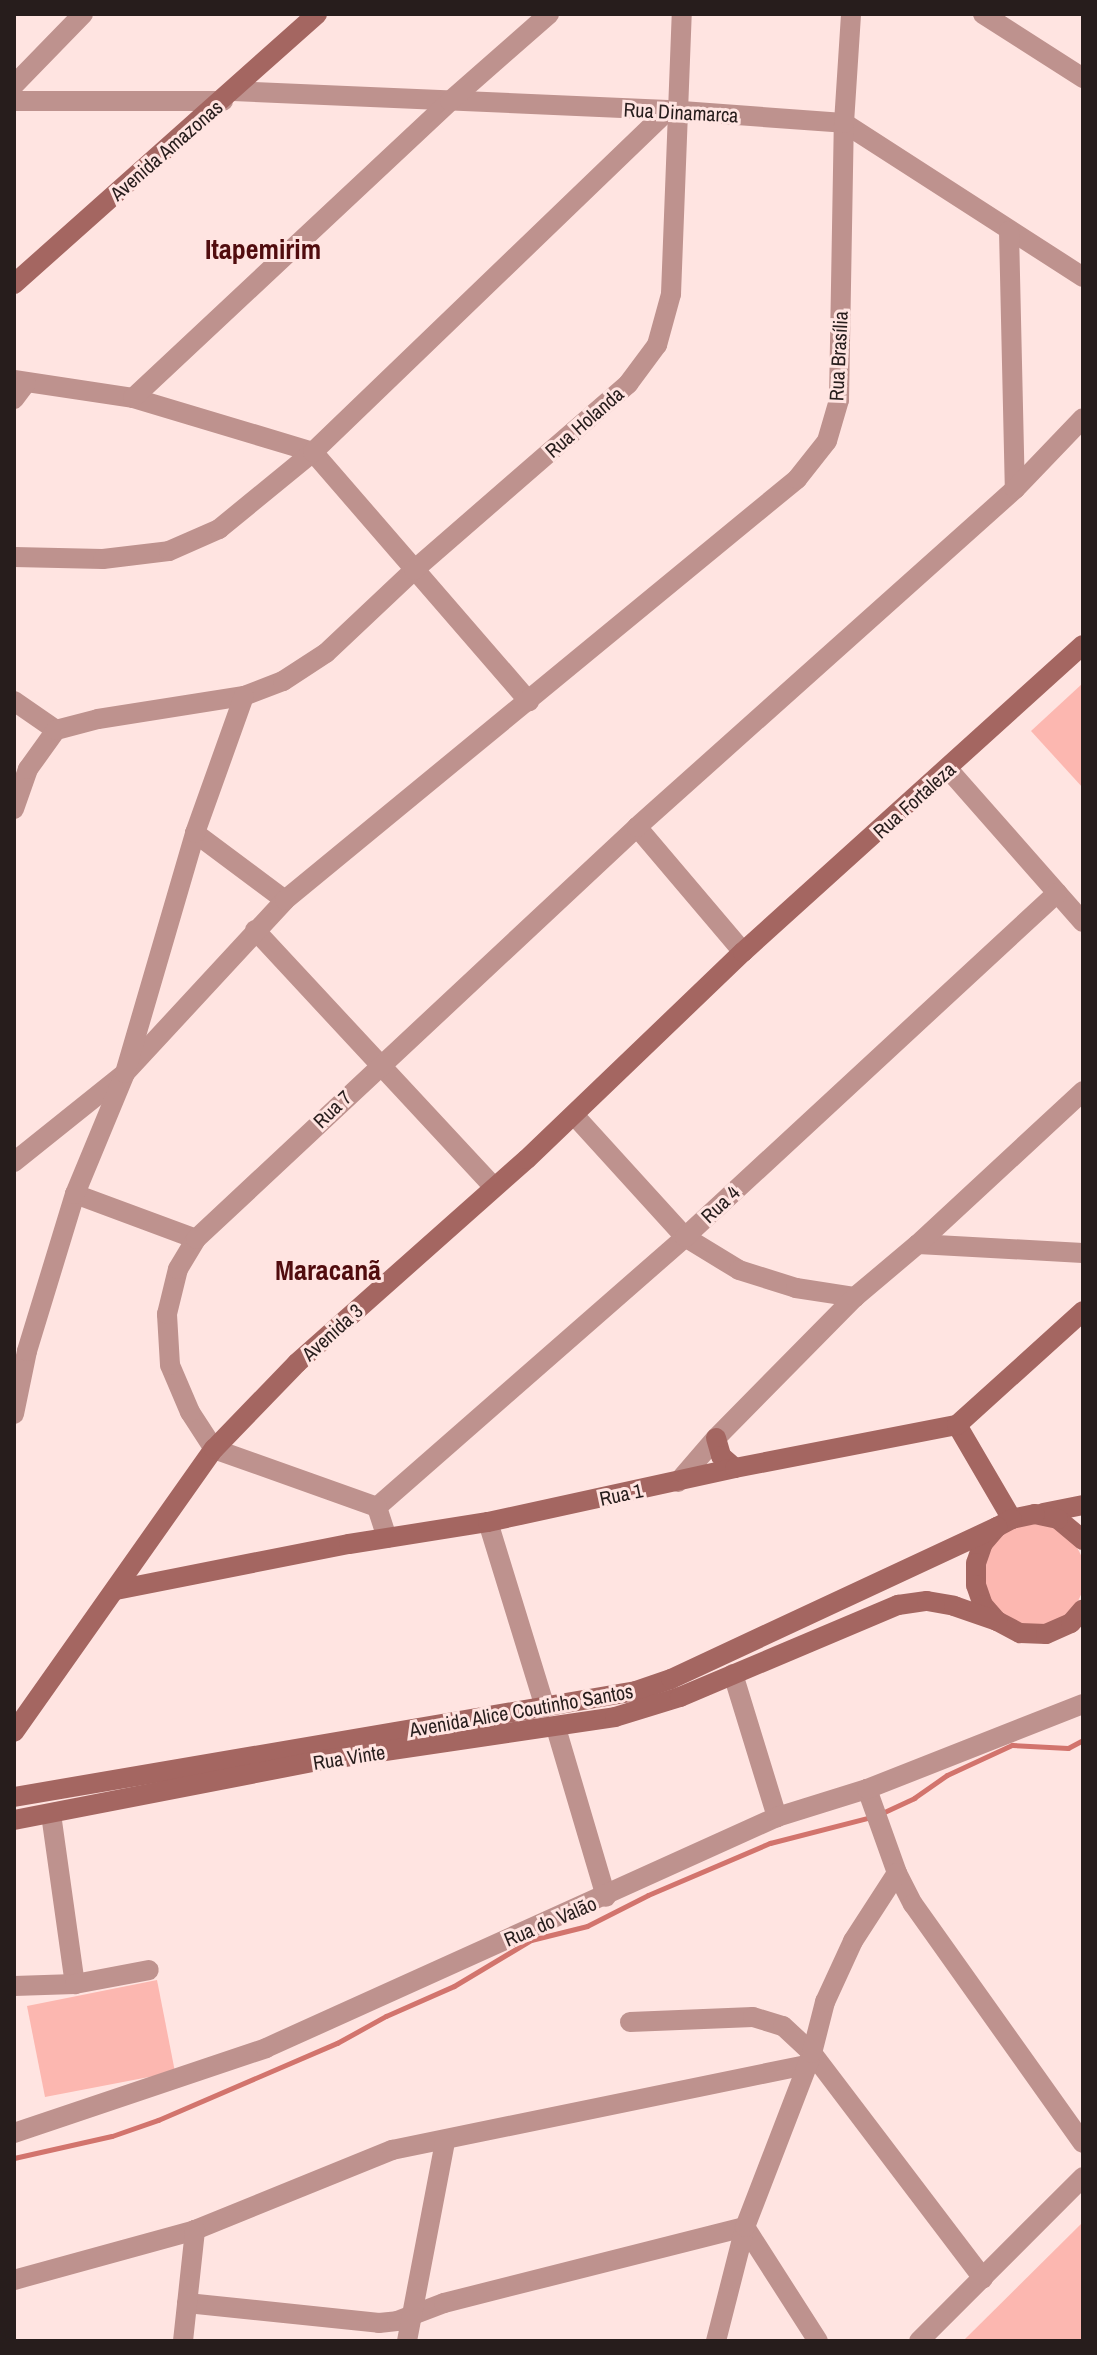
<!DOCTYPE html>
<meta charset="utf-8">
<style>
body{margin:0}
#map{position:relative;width:1097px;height:2355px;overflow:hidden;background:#ffe4e1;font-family:"Archivo Narrow",sans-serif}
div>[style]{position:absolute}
.green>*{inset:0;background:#fcb7b0}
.round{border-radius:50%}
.stream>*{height:5px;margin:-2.5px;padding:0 2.5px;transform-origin:2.5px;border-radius:2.5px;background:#d2746d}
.street>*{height:20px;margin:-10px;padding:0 10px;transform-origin:10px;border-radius:10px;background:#be928e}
.secondary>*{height:20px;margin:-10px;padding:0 10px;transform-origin:10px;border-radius:10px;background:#a46661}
span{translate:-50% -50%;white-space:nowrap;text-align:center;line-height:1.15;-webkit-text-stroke:6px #ffe4e1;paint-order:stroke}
.street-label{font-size:20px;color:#271d1c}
.district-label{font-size:28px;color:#510c0e;font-weight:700}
.frame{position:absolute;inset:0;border:16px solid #271d1c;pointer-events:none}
</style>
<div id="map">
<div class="green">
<div style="clip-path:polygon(1083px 683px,1083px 788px,1031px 731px)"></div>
<div class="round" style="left:983px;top:1524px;width:102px;height:102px"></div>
<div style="clip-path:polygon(157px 1980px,175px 2072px,45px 2097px,27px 2006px)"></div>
<div style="clip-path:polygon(1083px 2222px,1083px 2341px,965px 2341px,964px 2340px)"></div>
</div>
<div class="stream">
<div style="left:880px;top:1814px;width:38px;rotate:-25deg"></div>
<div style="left:914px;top:1798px;width:40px;rotate:-34.9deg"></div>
<div style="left:947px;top:1775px;width:72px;rotate:-24.8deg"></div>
<div style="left:1012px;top:1745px;width:56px;rotate:3.1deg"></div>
<div style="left:1068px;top:1748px;width:17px;rotate:-28deg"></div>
<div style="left:14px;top:2158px;width:100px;rotate:-12.7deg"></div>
<div style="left:112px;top:2136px;width:49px;rotate:-19.2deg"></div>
<div style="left:158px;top:2120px;width:195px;rotate:-23.3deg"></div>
<div style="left:337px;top:2043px;width:56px;rotate:-28.9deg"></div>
<div style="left:386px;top:2016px;width:74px;rotate:-23.8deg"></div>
<div style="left:454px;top:1986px;width:90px;rotate:-30.9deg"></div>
<div style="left:531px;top:1940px;width:58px;rotate:-14deg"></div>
<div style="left:587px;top:1926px;width:68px;rotate:-26.9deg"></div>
<div style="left:648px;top:1895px;width:133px;rotate:-23.1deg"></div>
<div style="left:770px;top:1843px;width:104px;rotate:-14.4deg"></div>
</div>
<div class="street">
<div style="left:983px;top:14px;width:119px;rotate:32.6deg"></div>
<div style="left:14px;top:85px;width:99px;rotate:-45.8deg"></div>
<div style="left:233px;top:91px;width:435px;rotate:2.5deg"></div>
<div style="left:668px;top:110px;width:176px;rotate:4.2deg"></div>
<div style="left:844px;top:123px;width:284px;rotate:32.8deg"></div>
<div style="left:14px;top:101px;width:209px"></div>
<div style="left:1009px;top:231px;width:258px;rotate:88.7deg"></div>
<div style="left:14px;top:380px;width:120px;rotate:8.6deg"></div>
<div style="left:133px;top:398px;width:188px;rotate:16.7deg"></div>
<div style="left:313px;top:452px;width:330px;rotate:49.1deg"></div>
<div style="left:133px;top:398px;width:434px;rotate:-43.1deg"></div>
<div style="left:450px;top:101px;width:132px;rotate:-41.3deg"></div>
<div style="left:14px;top:399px;width:20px;rotate:-53deg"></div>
<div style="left:14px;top:557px;width:89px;rotate:1.3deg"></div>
<div style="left:103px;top:559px;width:66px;rotate:-6.9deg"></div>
<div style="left:169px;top:551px;width:55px;rotate:-23.7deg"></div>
<div style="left:219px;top:529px;width:122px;rotate:-39.3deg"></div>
<div style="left:313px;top:452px;width:493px;rotate:-43.9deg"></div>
<div style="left:14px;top:701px;width:51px;rotate:34.6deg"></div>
<div style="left:948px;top:769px;width:204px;rotate:48.6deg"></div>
<div style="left:14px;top:809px;width:42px;rotate:-70.7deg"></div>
<div style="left:28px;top:769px;width:48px;rotate:-54.3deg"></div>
<div style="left:56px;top:730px;width:43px;rotate:-14.7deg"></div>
<div style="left:98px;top:719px;width:148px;rotate:-9deg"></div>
<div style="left:244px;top:696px;width:42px;rotate:-21deg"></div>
<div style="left:283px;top:681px;width:51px;rotate:-33.1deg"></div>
<div style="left:326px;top:653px;width:121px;rotate:-43.3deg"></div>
<div style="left:414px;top:570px;width:284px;rotate:-41deg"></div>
<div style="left:628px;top:384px;width:49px;rotate:-53.4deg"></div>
<div style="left:657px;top:345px;width:53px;rotate:-74.6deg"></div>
<div style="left:671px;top:294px;width:280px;rotate:-87.8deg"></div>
<div style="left:637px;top:827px;width:164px;rotate:49.7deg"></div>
<div style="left:195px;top:833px;width:112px;rotate:36.7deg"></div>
<div style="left:255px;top:930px;width:351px;rotate:47.1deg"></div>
<div style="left:574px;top:1115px;width:165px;rotate:47.7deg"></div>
<div style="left:685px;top:1237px;width:63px;rotate:31.4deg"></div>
<div style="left:739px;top:1270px;width:60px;rotate:17.5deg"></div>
<div style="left:796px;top:1288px;width:60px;rotate:8.7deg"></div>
<div style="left:14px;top:1162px;width:142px;rotate:-38.7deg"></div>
<div style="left:125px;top:1073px;width:236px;rotate:-47.2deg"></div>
<div style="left:285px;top:900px;width:663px;rotate:-39.43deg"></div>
<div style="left:797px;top:479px;width:48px;rotate:-51.7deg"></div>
<div style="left:827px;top:441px;width:43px;rotate:-73.7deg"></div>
<div style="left:839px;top:400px;width:277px;rotate:-89deg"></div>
<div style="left:844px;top:123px;width:109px;rotate:-86.3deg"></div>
<div style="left:75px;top:1194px;width:129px;rotate:20.4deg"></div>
<div style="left:918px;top:1244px;width:165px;rotate:3.1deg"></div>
<div style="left:14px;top:1414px;width:64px;rotate:-78.3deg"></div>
<div style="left:27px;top:1351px;width:164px;rotate:-73deg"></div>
<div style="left:75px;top:1194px;width:131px;rotate:-67.5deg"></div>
<div style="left:125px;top:1073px;width:250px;rotate:-73.7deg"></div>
<div style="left:195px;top:833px;width:145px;rotate:-70.3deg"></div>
<div style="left:678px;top:1482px;width:58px;rotate:-49.2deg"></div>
<div style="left:716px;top:1438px;width:198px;rotate:-45.4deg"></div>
<div style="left:855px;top:1297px;width:82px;rotate:-40.1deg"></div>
<div style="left:918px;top:1244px;width:225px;rotate:-42.8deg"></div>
<div style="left:377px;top:1507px;width:410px;rotate:-41.2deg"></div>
<div style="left:685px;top:1237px;width:507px;rotate:-42.76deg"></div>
<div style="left:488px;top:1522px;width:194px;rotate:72.9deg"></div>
<div style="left:387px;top:1538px;width:33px;rotate:-108deg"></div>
<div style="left:377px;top:1507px;width:173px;rotate:-160.4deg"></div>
<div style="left:214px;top:1449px;width:44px;rotate:-123deg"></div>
<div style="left:190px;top:1412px;width:51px;rotate:-113.1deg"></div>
<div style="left:170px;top:1365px;width:51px;rotate:-93.4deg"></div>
<div style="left:167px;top:1314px;width:46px;rotate:-76.3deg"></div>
<div style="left:178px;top:1269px;width:35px;rotate:-59deg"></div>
<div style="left:196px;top:1239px;width:604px;rotate:-43.05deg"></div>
<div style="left:637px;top:827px;width:507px;rotate:-41.8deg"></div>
<div style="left:1015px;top:489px;width:98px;rotate:-46.2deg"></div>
<div style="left:733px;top:1674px;width:150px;rotate:72.9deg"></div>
<div style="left:556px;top:1728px;width:176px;rotate:73.5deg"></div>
<div style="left:867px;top:1789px;width:89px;rotate:70.3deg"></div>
<div style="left:897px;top:1873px;width:35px;rotate:63deg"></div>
<div style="left:913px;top:1904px;width:293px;rotate:54.6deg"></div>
<div style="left:51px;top:1814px;width:172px;rotate:82deg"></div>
<div style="left:14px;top:1986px;width:61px;rotate:-1.9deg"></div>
<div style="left:75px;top:1984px;width:75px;rotate:-10.7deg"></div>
<div style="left:630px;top:2022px;width:123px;rotate:-2.3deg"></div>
<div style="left:753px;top:2017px;width:31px;rotate:17deg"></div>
<div style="left:783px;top:2026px;width:40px;rotate:43deg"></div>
<div style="left:812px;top:2053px;width:283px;rotate:52.8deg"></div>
<div style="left:14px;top:2133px;width:266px;rotate:-18.6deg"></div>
<div style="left:266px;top:2048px;width:561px;rotate:-24.33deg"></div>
<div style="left:777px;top:1817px;width:94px;rotate:-17.3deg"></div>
<div style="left:867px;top:1789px;width:232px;rotate:-21.5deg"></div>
<div style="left:745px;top:2227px;width:135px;rotate:57.4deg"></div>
<div style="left:14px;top:2280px;width:188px;rotate:-15.4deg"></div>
<div style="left:195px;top:2230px;width:213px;rotate:-22.1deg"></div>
<div style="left:392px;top:2150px;width:424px;rotate:-11.6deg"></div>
<div style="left:187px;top:2303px;width:193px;rotate:5.9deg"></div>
<div style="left:379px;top:2323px;width:18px;rotate:-6deg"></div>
<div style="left:397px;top:2321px;width:50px;rotate:-21deg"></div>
<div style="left:444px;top:2303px;width:310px;rotate:-14.2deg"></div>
<div style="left:183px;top:2341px;width:112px;rotate:-83.8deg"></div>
<div style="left:407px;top:2341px;width:204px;rotate:-79.2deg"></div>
<div style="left:716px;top:2341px;width:118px;rotate:-75.7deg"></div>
<div style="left:745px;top:2227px;width:186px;rotate:-68.9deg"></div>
<div style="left:812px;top:2053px;width:53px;rotate:-75.7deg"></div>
<div style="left:825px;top:2002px;width:67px;rotate:-65.3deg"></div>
<div style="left:853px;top:1941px;width:81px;rotate:-57.1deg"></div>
<div style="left:919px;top:2341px;width:232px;rotate:-45deg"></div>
</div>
<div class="secondary">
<div style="left:14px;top:284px;width:406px;rotate:-41.7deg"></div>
<div style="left:957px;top:1425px;width:109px;rotate:59.7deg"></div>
<div style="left:716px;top:1438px;width:19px;rotate:74deg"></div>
<div style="left:721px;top:1456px;width:18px;rotate:41deg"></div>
<div style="left:1043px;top:1513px;width:41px;rotate:-11.3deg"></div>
<div style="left:1083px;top:1540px;width:33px;rotate:-140deg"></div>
<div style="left:1058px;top:1519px;width:24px;rotate:-168deg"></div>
<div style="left:1035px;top:1514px;width:24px;rotate:168deg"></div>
<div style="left:1012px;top:1519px;width:17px;rotate:152deg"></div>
<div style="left:997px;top:1527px;width:21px;rotate:131deg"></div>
<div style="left:983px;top:1543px;width:21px;rotate:109deg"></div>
<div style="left:976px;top:1563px;width:22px;rotate:90deg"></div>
<div style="left:976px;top:1585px;width:21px;rotate:71deg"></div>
<div style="left:983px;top:1605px;width:21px;rotate:49deg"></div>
<div style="left:997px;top:1621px;width:26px;rotate:28deg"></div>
<div style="left:1020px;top:1633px;width:26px;rotate:2deg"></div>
<div style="left:1046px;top:1634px;width:27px;rotate:-24deg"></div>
<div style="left:1071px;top:1623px;width:18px;rotate:-49deg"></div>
<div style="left:116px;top:1590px;width:237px;rotate:-11.2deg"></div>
<div style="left:349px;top:1544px;width:141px;rotate:-9deg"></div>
<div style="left:488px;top:1522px;width:253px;rotate:-12.3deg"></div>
<div style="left:735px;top:1468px;width:226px;rotate:-11deg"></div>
<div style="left:957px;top:1425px;width:170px;rotate:-42.1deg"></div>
<div style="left:14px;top:1732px;width:347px;rotate:-54.8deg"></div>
<div style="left:214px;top:1449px;width:120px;rotate:-46deg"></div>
<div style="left:297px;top:1363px;width:307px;rotate:-41.6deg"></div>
<div style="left:527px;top:1159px;width:299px;rotate:-43.8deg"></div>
<div style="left:743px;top:952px;width:458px;rotate:-42.1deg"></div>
<div style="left:14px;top:1797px;width:631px;rotate:-9.67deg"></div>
<div style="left:636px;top:1691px;width:37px;rotate:-19deg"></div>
<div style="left:671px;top:1679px;width:360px;rotate:-25deg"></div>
<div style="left:14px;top:1820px;width:316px;rotate:-11deg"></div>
<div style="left:324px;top:1760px;width:294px;rotate:-8.4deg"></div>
<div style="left:615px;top:1717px;width:68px;rotate:-17.1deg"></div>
<div style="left:680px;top:1697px;width:237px;rotate:-22.9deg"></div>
<div style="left:898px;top:1605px;width:29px;rotate:-8deg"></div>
<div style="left:927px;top:1601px;width:27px;rotate:10deg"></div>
<div style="left:954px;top:1606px;width:46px;rotate:19.2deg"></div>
</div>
<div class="street-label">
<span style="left:681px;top:112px;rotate:3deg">Rua Dinamarca</span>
<span style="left:166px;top:150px;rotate:-41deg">Avenida Amazonas</span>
<span style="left:838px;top:356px;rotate:-87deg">Rua Brasília</span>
<span style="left:584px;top:422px;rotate:-41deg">Rua Holanda</span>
<span style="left:914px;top:800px;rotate:-42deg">Rua Fortaleza</span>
<span style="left:332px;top:1109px;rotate:-44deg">Rua 7</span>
<span style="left:720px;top:1204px;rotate:-43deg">Rua 4</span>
<span style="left:332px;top:1332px;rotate:-42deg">Avenida 3</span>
<span style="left:621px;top:1494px;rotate:-12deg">Rua 1</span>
<span style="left:521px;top:1710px;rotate:-10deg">Avenida Alice Coutinho Santos</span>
<span style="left:349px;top:1757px;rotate:-9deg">Rua Vinte</span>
<span style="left:550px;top:1921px;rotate:-23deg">Rua do Valão</span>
</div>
<div class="district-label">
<span style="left:263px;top:249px">Itapemirim</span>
<span style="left:328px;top:1270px">Maracanã</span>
</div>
<div class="frame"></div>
</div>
